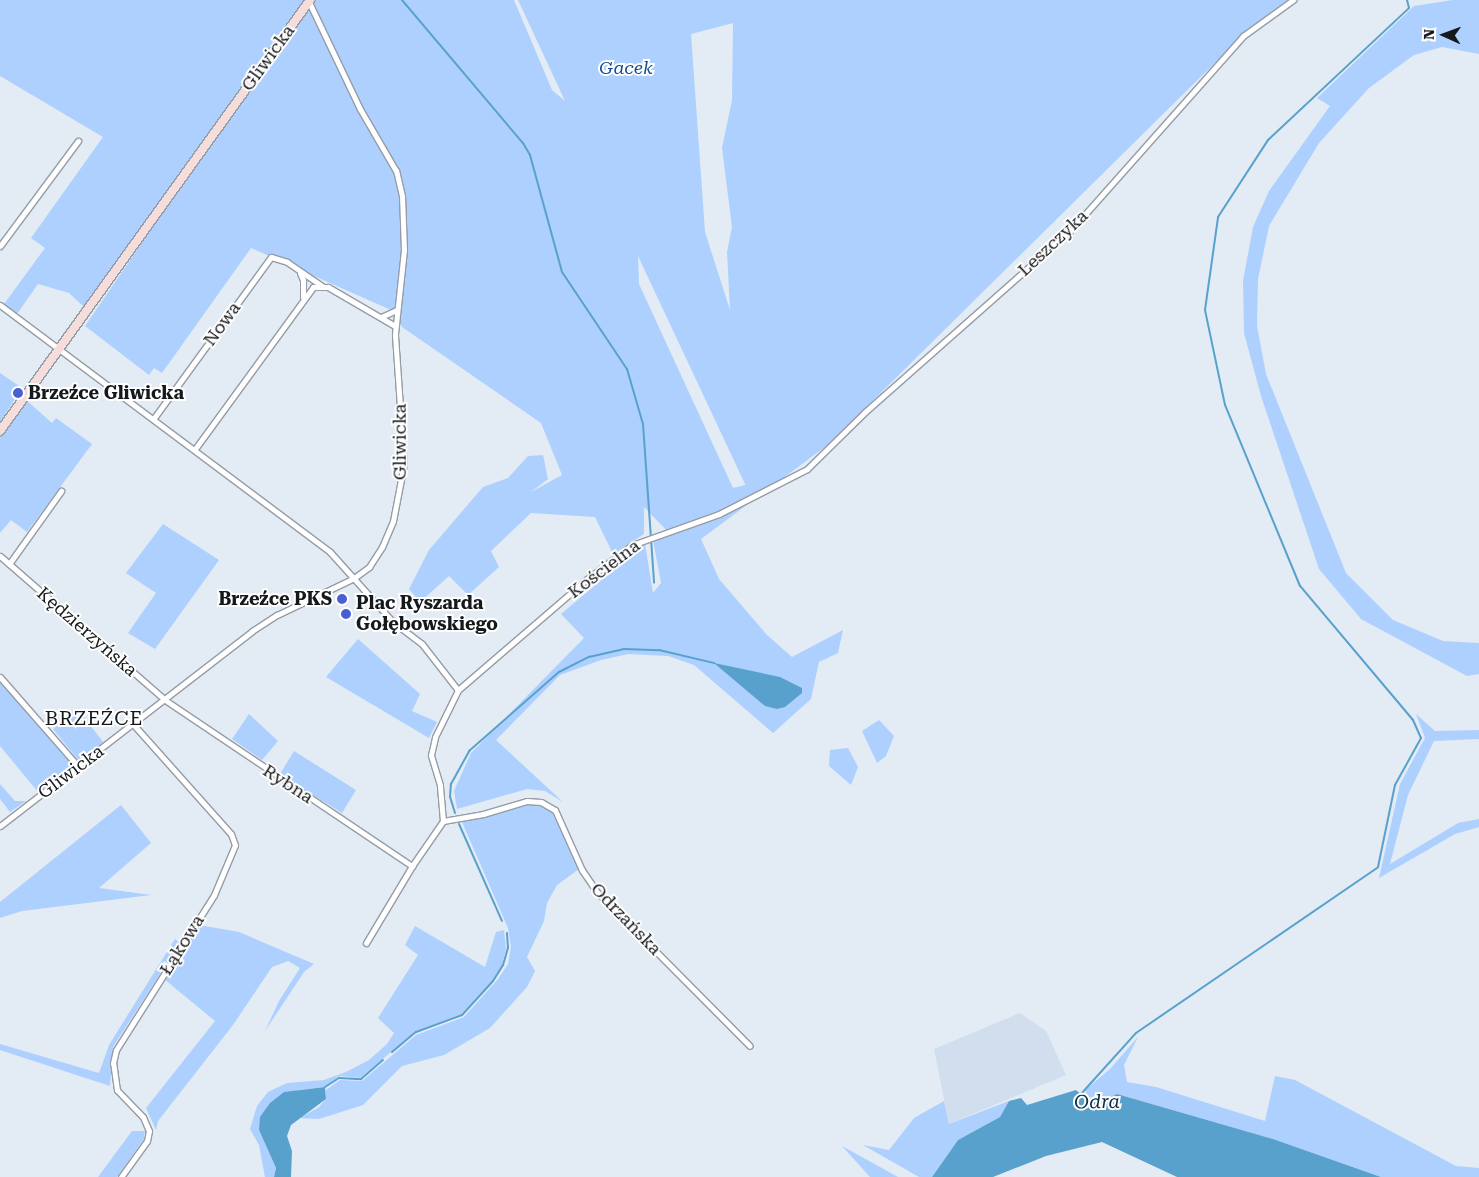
<!DOCTYPE html>
<meta charset="utf-8">
<style>
body{margin:0}
#map{position:relative;width:1479px;height:1177px;overflow:hidden;background:#e3ebf5;font-family:"Roboto Serif",serif}
div>[style]{position:absolute}
.built>*{inset:0;background:#d1deee}
.green>*{inset:0;background:#aed0fe}
.water>*{inset:0;background:#59a1cd}
.stream>*{height:2px;margin:-1px;padding:0 1px;transform-origin:1px;border-radius:1px;background:#59a1cd}
.roads{filter:drop-shadow(1px 0 #959ca6) drop-shadow(-1px 0 #959ca6) drop-shadow(0 1px #959ca6) drop-shadow(0 -1px #959ca6)}
.minor>*{height:5px;margin:-2.5px;padding:0 2.5px;transform-origin:2.5px;border-radius:2.5px;background:#fff}
.secondary>*{height:8px;margin:-4px;padding:0 4px;transform-origin:4px;border-radius:4px;background:#f4ddda}
.dots>*{width:14px;height:14px;translate:-50% -50%;box-sizing:border-box;border:2px solid #fff;border-radius:50%}
span{translate:-50% -50%;white-space:nowrap;text-align:center;line-height:1.15;-webkit-text-stroke:4px #fff;paint-order:stroke}
.street-label{font-size:18px;color:#16191c}
.park-label{font-size:18px;color:#124d92;font-style:italic}
.poi-label{font-size:18px;color:#16191c;font-weight:700}
.left{translate:0 -50%;text-align:left}
.right{translate:-100% -50%;text-align:right}
.water-label{font-size:19px;color:#0b2d3f;font-style:italic}
.quarter-label{font-size:20px;color:#16191c;letter-spacing:1px}
.north{position:absolute;left:1419px;top:10px;width:50px;height:50px;-webkit-text-stroke:4px #fff;paint-order:stroke;rotate:272deg;font-size:14px;font-weight:700;line-height:20px;text-align:center;color:#16191c}
.north::after{content:'';display:block;margin:auto;width:18px;height:22px;background:#16191c;clip-path:polygon(50% 0,100% 100%,50% 72%,0 100%)}
</style>
<div id="map">
<div class="built">
<div style="clip-path:polygon(1020px 1013px,1046px 1031px,1066px 1075px,949px 1124px,934px 1049px)"></div>
</div>
<div class="green">
<div style="clip-path:polygon(evenodd,0 0,514px 0,552px 90px,565px 101px,518px 0,1289px 0,1237px 41px,829px 444px,701px 539px,719px 579px,767px 635px,792px 657px,843px 630px,838px 653px,819px 662px,811px 699px,773px 733px,694px 665px,668px 656px,628px 654px,601px 660px,560px 675px,496px 740px,563px 802px,545px 791px,527px 789px,457px 809px,454px 791px,471px 753px,584px 638px,561px 614px,618px 566px,616px 561px,645px 544px,653px 593px,661px 583px,653px 540px,670px 534px,644px 507px,644px 534px,613px 554px,595px 517px,531px 513px,491px 551px,499px 567px,468px 595px,449px 576px,420px 602px,409px 589px,429px 550px,483px 487px,508px 478px,528px 456px,543px 455px,548px 479px,531px 492px,562px 475px,541px 423px,402px 327px,391px 310px,251px 248px,162px 373px,154px 368px,149px 375px,85px 326px,174px 196px,174px 181px,84px 307px,69px 293px,38px 284px,17px 314px,4px 304px,45px 248px,31px 238px,103px 137px,0 76px,0 0,733px 23px,732px 100px,722px 148px,732px 227px,727px 252px,730px 310px,705px 232px,691px 34px,733px 23px,0 0,638px 256px,745px 484px,745px 485px,733px 488px,639px 284px,638px 256px)"></div>
<div style="clip-path:polygon(1453px 0,1479px 0,1479px 54px,1442px 47px,1414px 55px,1369px 88px,1319px 143px,1269px 226px,1258px 279px,1257px 326px,1266px 374px,1346px 573px,1393px 620px,1443px 641px,1479px 643px,1479px 674px,1467px 676px,1361px 619px,1319px 569px,1261px 396px,1244px 333px,1243px 281px,1253px 227px,1269px 191px,1330px 106px,1317px 98px,1414px 6px)"></div>
<div style="clip-path:polygon(0 373px,22px 388px,0 422px)"></div>
<div style="clip-path:polygon(26px 400px,52px 423px,56px 418px,92px 444px,27px 532px,11px 520px,0 533px,0 438px)"></div>
<div style="clip-path:polygon(163px 524px,219px 560px,155px 649px,128px 633px,156px 593px,126px 573px)"></div>
<div style="clip-path:polygon(358px 639px,420px 694px,412px 711px,437px 722px,429px 738px,326px 677px)"></div>
<div style="clip-path:polygon(0 681px,74px 765px,38px 792px,0 746px)"></div>
<div style="clip-path:polygon(78px 709px,103px 742px,80px 762px,53px 729px)"></div>
<div style="clip-path:polygon(249px 714px,278px 741px,262px 760px,232px 739px)"></div>
<div style="clip-path:polygon(1416px 714px,1435px 731px,1479px 730px,1479px 739px,1434px 741px,1408px 795px,1390px 864px,1458px 823px,1479px 819px,1479px 827px,1455px 834px,1379px 878px,1400px 784px,1425px 738px)"></div>
<div style="clip-path:polygon(879px 720px,894px 736px,886px 756px,877px 763px,862px 731px)"></div>
<div style="clip-path:polygon(848px 748px,858px 767px,851px 785px,829px 766px,830px 750px)"></div>
<div style="clip-path:polygon(294px 751px,356px 790px,342px 813px,280px 774px)"></div>
<div style="clip-path:polygon(0 784px,15px 801px,26px 801px,10px 812px,0 799px)"></div>
<div style="clip-path:polygon(528px 804px,539px 804px,552px 812px,579px 869px,557px 885px,547px 903px,544px 921px,527px 957px,535px 971px,527px 987px,490px 1028px,444px 1055px,402px 1066px,363px 1105px,319px 1119px,299px 1118px,318px 1108px,326px 1099px,326px 1090px,340px 1080px,362px 1081px,416px 1035px,464px 1017px,498px 979px,508px 964px,511px 947px,508px 928px,462px 822px)"></div>
<div style="clip-path:polygon(121px 805px,151px 843px,99px 888px,151px 895px,22px 911px,0 918px,0 902px)"></div>
<div style="clip-path:polygon(199px 925px,239px 932px,314px 964px,304px 972px,265px 1031px,279px 1001px,300px 968px,288px 961px,272px 967px,233px 1025px,158px 1121px,156px 1130px,146px 1108px,215px 1021px,164px 979px)"></div>
<div style="clip-path:polygon(415px 926px,485px 967px,496px 932px,504px 930px,506px 948px,502px 965px,493px 980px,461px 1014px,416px 1031px,360px 1078px,339px 1076px,325px 1087px,298px 1090px,259px 1130px,276px 1168px,274px 1177px,265px 1177px,259px 1145px,250px 1129px,257px 1106px,268px 1092px,287px 1083px,324px 1080px,346px 1072px,369px 1060px,387px 1044px,394px 1033px,378px 1018px,418px 955px,405px 945px)"></div>
<div style="clip-path:polygon(175px 939px,180px 943px,113px 1047px,110px 1086px,0 1050px,0 1044px,99px 1073px,109px 1045px)"></div>
<div style="clip-path:polygon(1138px 1037px,1124px 1065px,1127px 1082px,1156px 1087px,1265px 1121px,1275px 1076px,1295px 1080px,1456px 1166px,1479px 1168px,1479px 1177px,1381px 1177px,1273px 1139px,1117px 1094px,1100px 1102px,1090px 1102px,1085px 1090px,1110px 1069px)"></div>
<div style="clip-path:polygon(944px 1101px,949px 1124px,1009px 1101px,1000px 1117px,958px 1140px,932px 1177px,919px 1177px,863px 1145px,889px 1150px,914px 1118px)"></div>
<div style="clip-path:polygon(132px 1131px,145px 1131px,144px 1139px,117px 1177px,98px 1177px)"></div>
<div style="clip-path:polygon(842px 1146px,898px 1177px,870px 1177px)"></div>
</div>
<div class="water">
<div style="clip-path:polygon(714px 663px,780px 677px,802px 688px,802px 693px,785px 707px,777px 709px,765px 706px)"></div>
<div style="clip-path:polygon(325px 1087px,326px 1099px,291px 1125px,287px 1136px,292px 1151px,291px 1177px,274px 1177px,276px 1168px,259px 1130px,260px 1117px,270px 1103px,284px 1092px)"></div>
<div style="clip-path:polygon(1076px 1090px,1090px 1102px,1100px 1102px,1117px 1094px,1273px 1139px,1381px 1177px,1177px 1177px,1102px 1142px,1046px 1156px,993px 1177px,932px 1177px,958px 1140px,1000px 1117px,1009px 1101px,1021px 1098px,1027px 1105px)"></div>
</div>
<div class="stream">
<div style="left:402px;top:0;width:187px;rotate:49.8deg"></div>
<div style="left:523px;top:143px;width:14px;rotate:60deg"></div>
<div style="left:530px;top:155px;width:121px;rotate:74.7deg"></div>
<div style="left:562px;top:272px;width:117px;rotate:56.2deg"></div>
<div style="left:627px;top:369px;width:57px;rotate:73.8deg"></div>
<div style="left:643px;top:424px;width:159px;rotate:86deg"></div>
<div style="left:455px;top:813px;width:17px;rotate:-107deg"></div>
<div style="left:450px;top:797px;width:13px;rotate:-86deg"></div>
<div style="left:451px;top:784px;width:38px;rotate:-61deg"></div>
<div style="left:469px;top:751px;width:120px;rotate:-41.3deg"></div>
<div style="left:559px;top:672px;width:34px;rotate:-27deg"></div>
<div style="left:589px;top:657px;width:36px;rotate:-13deg"></div>
<div style="left:624px;top:649px;width:35px;rotate:2deg"></div>
<div style="left:659px;top:650px;width:57px;rotate:13.3deg"></div>
<div style="left:459px;top:824px;width:106px;rotate:66.1deg"></div>
<div style="left:392px;top:1052px;width:31px;rotate:-40deg"></div>
<div style="left:416px;top:1032px;width:49px;rotate:-20.3deg"></div>
<div style="left:462px;top:1015px;width:46px;rotate:-47.6deg"></div>
<div style="left:493px;top:981px;width:19px;rotate:-58deg"></div>
<div style="left:503px;top:965px;width:18px;rotate:-74deg"></div>
<div style="left:508px;top:948px;width:15px;rotate:-94deg"></div>
<div style="left:325px;top:1087px;width:17px;rotate:-33deg"></div>
<div style="left:339px;top:1078px;width:22px;rotate:3deg"></div>
<div style="left:361px;top:1079px;width:29px;rotate:-41deg"></div>
<div style="left:1081px;top:1094px;width:82px;rotate:-48deg"></div>
<div style="left:1136px;top:1033px;width:293px;rotate:-34.4deg"></div>
<div style="left:1378px;top:867px;width:84px;rotate:-78.3deg"></div>
<div style="left:1395px;top:785px;width:54px;rotate:-61deg"></div>
<div style="left:1421px;top:738px;width:20px;rotate:-114deg"></div>
<div style="left:1413px;top:720px;width:175px;rotate:-130.1deg"></div>
<div style="left:1300px;top:586px;width:196px;rotate:-112.5deg"></div>
<div style="left:1225px;top:405px;width:97px;rotate:-101.9deg"></div>
<div style="left:1205px;top:310px;width:94px;rotate:-82deg"></div>
<div style="left:1218px;top:217px;width:92px;rotate:-57deg"></div>
<div style="left:1268px;top:140px;width:193px;rotate:-43.1deg"></div>
<div style="left:1409px;top:8px;width:8px;rotate:-104deg"></div>
</div>
<div class="roads">
<div class="minor">
<div style="left:0;top:246px;width:131px;rotate:-53.4deg"></div>
<div style="left:300px;top:273px;width:8px;rotate:67deg"></div>
<div style="left:303px;top:280px;width:17px;rotate:90deg"></div>
<div style="left:0;top:305px;width:412px;rotate:36.8deg"></div>
<div style="left:330px;top:552px;width:94px;rotate:48deg"></div>
<div style="left:393px;top:622px;width:36px;rotate:37deg"></div>
<div style="left:422px;top:644px;width:58px;rotate:52deg"></div>
<div style="left:381px;top:317px;width:17px;rotate:-24deg"></div>
<div style="left:154px;top:418px;width:199px;rotate:-54deg"></div>
<div style="left:271px;top:257px;width:17px;rotate:17deg"></div>
<div style="left:287px;top:262px;width:42px;rotate:34.4deg"></div>
<div style="left:195px;top:449px;width:200px;rotate:-53.9deg"></div>
<div style="left:313px;top:287px;width:15px"></div>
<div style="left:328px;top:287px;width:78px;rotate:30.2deg"></div>
<div style="left:0;top:556px;width:219px;rotate:41.1deg"></div>
<div style="left:165px;top:700px;width:298px;rotate:33.9deg"></div>
<div style="left:412px;top:866px;width:55px;rotate:-55.4deg"></div>
<div style="left:9px;top:564px;width:90px;rotate:-54.5deg"></div>
<div style="left:0;top:677px;width:118px;rotate:48.8deg"></div>
<div style="left:443px;top:821px;width:36px;rotate:-95deg"></div>
<div style="left:440px;top:785px;width:31px;rotate:-107deg"></div>
<div style="left:431px;top:755px;width:18px;rotate:-77deg"></div>
<div style="left:435px;top:737px;width:52px;rotate:-63.9deg"></div>
<div style="left:458px;top:690px;width:170px;rotate:-40.7deg"></div>
<div style="left:587px;top:579px;width:56px;rotate:-37.1deg"></div>
<div style="left:632px;top:545px;width:92px;rotate:-19.6deg"></div>
<div style="left:719px;top:514px;width:99px;rotate:-27.1deg"></div>
<div style="left:807px;top:469px;width:81px;rotate:-44.5deg"></div>
<div style="left:865px;top:412px;width:275px;rotate:-41.5deg"></div>
<div style="left:1071px;top:230px;width:259px;rotate:-48.4deg"></div>
<div style="left:1243px;top:36px;width:62px;rotate:-35.8deg"></div>
<div style="left:443px;top:821px;width:41px;rotate:-9.9deg"></div>
<div style="left:483px;top:814px;width:46px;rotate:-16.5deg"></div>
<div style="left:527px;top:801px;width:14px;rotate:4deg"></div>
<div style="left:541px;top:802px;width:16px;rotate:30deg"></div>
<div style="left:555px;top:810px;width:66px;rotate:65.8deg"></div>
<div style="left:582px;top:870px;width:25px;rotate:56deg"></div>
<div style="left:596px;top:891px;width:218px;rotate:45.2deg"></div>
<div style="left:0;top:826px;width:319px;rotate:-37.7deg"></div>
<div style="left:252px;top:631px;width:30px;rotate:-33deg"></div>
<div style="left:277px;top:615px;width:85px;rotate:-25.7deg"></div>
<div style="left:354px;top:578px;width:19px;rotate:-36deg"></div>
<div style="left:369px;top:567px;width:24px;rotate:-57deg"></div>
<div style="left:382px;top:547px;width:28px;rotate:-67deg"></div>
<div style="left:393px;top:521px;width:58px;rotate:-79.1deg"></div>
<div style="left:404px;top:464px;width:130px;rotate:-94deg"></div>
<div style="left:395px;top:334px;width:84px;rotate:-83.9deg"></div>
<div style="left:404px;top:250px;width:54px;rotate:-92.1deg"></div>
<div style="left:402px;top:196px;width:26px;rotate:-103deg"></div>
<div style="left:396px;top:171px;width:72px;rotate:-120.1deg"></div>
<div style="left:360px;top:109px;width:119px;rotate:-115.5deg"></div>
<div style="left:366px;top:943px;width:90px;rotate:-59.1deg"></div>
<div style="left:121px;top:1177px;width:44px;rotate:-54.2deg"></div>
<div style="left:147px;top:1141px;width:10px;rotate:-79deg"></div>
<div style="left:149px;top:1131px;width:15px;rotate:-113deg"></div>
<div style="left:143px;top:1117px;width:37px;rotate:-134deg"></div>
<div style="left:117px;top:1090px;width:27px;rotate:-98deg"></div>
<div style="left:113px;top:1063px;width:13px;rotate:-77deg"></div>
<div style="left:116px;top:1050px;width:183px;rotate:-57.7deg"></div>
<div style="left:214px;top:895px;width:54px;rotate:-67.2deg"></div>
<div style="left:235px;top:845px;width:12px;rotate:-110deg"></div>
<div style="left:231px;top:834px;width:147px;rotate:-131.7deg"></div>
</div>
<div class="secondary">
<div style="left:0;top:431px;width:531px;rotate:-54.27deg"></div>
</div>
</div>
<div class="dots">
<div style="left:18px;top:393px;background:#4b5fd4"></div>
<div style="left:342px;top:599px;background:#4b5fd4"></div>
<div style="left:346px;top:614px;background:#4b5fd4"></div>
</div>
<div class="street-label">
<span style="left:268px;top:58px;rotate:-54deg">Gliwicka</span>
<span style="left:1053px;top:243px;rotate:-43deg">Leszczyka</span>
<span style="left:222px;top:324px;rotate:-54deg">Nowa</span>
<span style="left:400px;top:442px;rotate:-90deg">Gliwicka</span>
<span style="left:604px;top:569px;rotate:-37deg">Kościelna</span>
<span style="left:87px;top:632px;rotate:41deg">Kędzierzyńska</span>
<span style="left:71px;top:772px;rotate:-37deg">Gliwicka</span>
<span style="left:288px;top:784px;rotate:33deg">Rybna</span>
<span style="left:626px;top:919px;rotate:46deg">Odrzańska</span>
<span style="left:182px;top:945px;rotate:-58deg">Łąkowa</span>
</div>
<div class="park-label">
<span style="left:626px;top:68px">Gacek</span>
</div>
<div class="poi-label">
<span class="left" style="left:28px;top:393px">Brzeźce Gliwicka</span>
<span class="right" style="left:332px;top:599px">Brzeźce PKS</span>
<span class="left" style="left:356px;top:614px">Plac Ryszarda<br>Gołębowskiego</span>
</div>
<div class="water-label">
<span style="left:1097px;top:1102px;rotate:-1deg">Odra</span>
</div>
<div class="quarter-label">
<span style="left:94px;top:718px">BRZEŹCE</span>
</div>
<div class="north">N</div>
</div>
